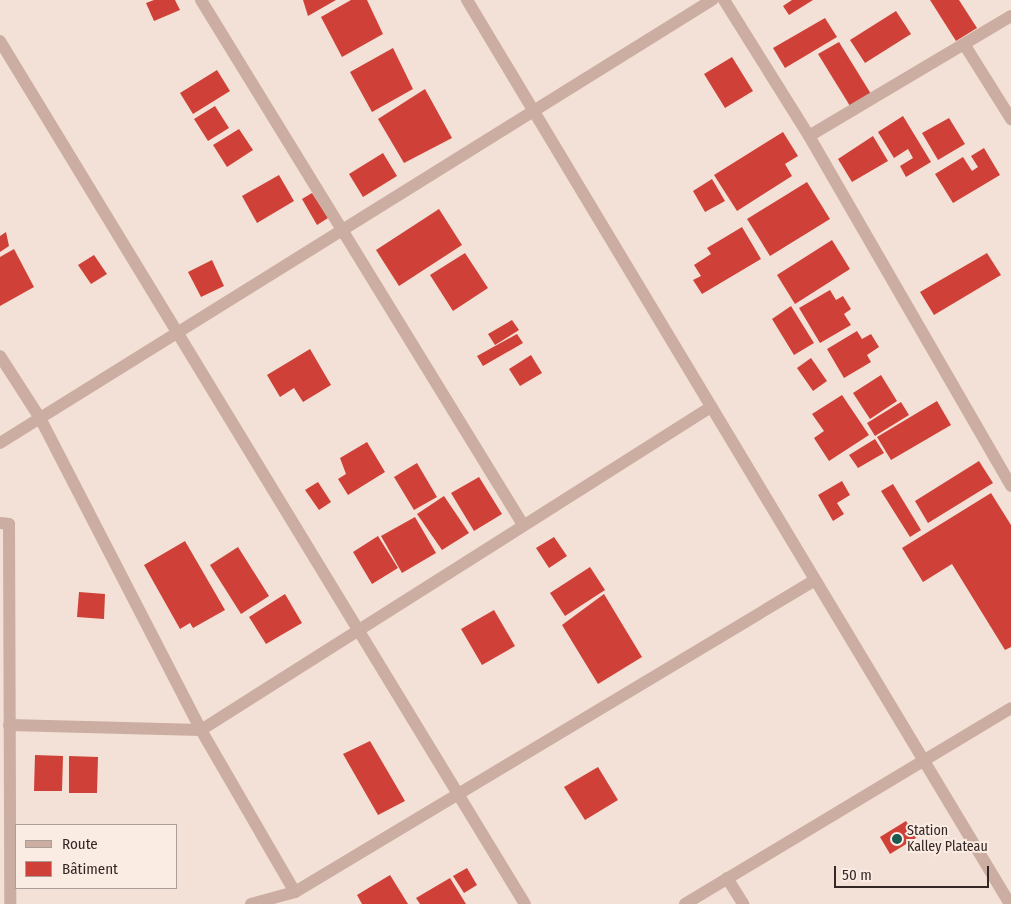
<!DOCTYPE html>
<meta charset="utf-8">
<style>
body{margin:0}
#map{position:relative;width:1011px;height:904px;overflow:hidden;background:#f3e0d6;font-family:"Fira Sans Condensed",sans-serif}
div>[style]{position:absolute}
.building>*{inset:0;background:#cf4138}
.street>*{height:12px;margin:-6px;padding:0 6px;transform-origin:6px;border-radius:6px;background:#cbada2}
.dots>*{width:14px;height:14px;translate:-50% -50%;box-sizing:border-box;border:2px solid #faebe3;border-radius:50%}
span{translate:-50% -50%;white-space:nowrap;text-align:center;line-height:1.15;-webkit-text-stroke:4px #faebe3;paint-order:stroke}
.poi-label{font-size:14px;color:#352725}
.left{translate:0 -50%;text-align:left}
.legend{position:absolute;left:15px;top:824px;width:162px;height:65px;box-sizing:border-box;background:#faebe3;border:1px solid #ab9d97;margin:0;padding:6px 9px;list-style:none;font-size:15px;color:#352725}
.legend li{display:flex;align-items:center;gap:10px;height:25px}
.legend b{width:25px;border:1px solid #ab9d97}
.scale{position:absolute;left:834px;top:866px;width:155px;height:22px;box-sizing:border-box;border:2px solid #352725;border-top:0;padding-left:6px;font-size:15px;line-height:18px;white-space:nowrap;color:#352725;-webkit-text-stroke:4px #faebe3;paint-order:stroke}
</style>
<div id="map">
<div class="building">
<div style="clip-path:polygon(154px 0,175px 0,180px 10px,154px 21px,146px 3px)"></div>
<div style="clip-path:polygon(303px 0,336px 0,308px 16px)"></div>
<div style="clip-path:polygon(351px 0,367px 0,383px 34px,342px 57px,321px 17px)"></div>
<div style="clip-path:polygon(792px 0,813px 0,789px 15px,783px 6px)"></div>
<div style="clip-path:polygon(930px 0,959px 0,977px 28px,956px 41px)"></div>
<div style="clip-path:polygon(896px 11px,911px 34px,865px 63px,850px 40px)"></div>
<div style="clip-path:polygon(825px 18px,837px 37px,785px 68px,773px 48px)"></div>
<div style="clip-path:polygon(839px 42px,871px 94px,850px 106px,818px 54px)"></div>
<div style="clip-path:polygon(393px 48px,413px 89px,372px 112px,350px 72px)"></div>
<div style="clip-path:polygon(732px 57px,753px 91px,725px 108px,704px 74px)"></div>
<div style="clip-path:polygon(217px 70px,230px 91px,193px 114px,180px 93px)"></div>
<div style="clip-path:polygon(425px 89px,452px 138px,404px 163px,378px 119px)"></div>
<div style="clip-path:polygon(215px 106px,229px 128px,208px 141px,194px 119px)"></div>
<div style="clip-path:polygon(903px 116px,931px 162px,906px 177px,900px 166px,913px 158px,908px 149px,894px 158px,878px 132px)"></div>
<div style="clip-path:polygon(949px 118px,965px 144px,938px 160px,922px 133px)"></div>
<div style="clip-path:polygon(239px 129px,253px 150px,227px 167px,213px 145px)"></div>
<div style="clip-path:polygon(783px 132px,798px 156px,785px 164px,792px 176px,737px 211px,714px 175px)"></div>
<div style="clip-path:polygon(873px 136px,888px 161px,852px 182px,838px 159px)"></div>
<div style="clip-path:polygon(984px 148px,1000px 175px,953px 203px,935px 174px,963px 157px,972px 171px,978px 167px,971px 156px)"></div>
<div style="clip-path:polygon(383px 153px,397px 176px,363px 197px,349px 174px)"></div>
<div style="clip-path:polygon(279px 175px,294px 201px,257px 223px,242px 196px)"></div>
<div style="clip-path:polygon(712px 179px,725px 201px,705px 212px,693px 191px)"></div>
<div style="clip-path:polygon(807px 182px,830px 219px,770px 256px,747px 219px)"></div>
<div style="clip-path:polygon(312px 193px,328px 218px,317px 225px,302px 199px)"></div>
<div style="clip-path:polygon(439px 209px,462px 245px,399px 286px,376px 250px)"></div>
<div style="clip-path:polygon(742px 227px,761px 259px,702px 294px,693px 280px,701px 276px,694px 265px,711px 254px,707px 248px)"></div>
<div style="clip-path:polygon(6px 232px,9px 246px,0 252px,0 236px)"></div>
<div style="clip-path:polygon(832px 240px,850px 269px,795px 304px,777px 275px)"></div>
<div style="clip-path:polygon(14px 249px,34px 287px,0 306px,0 257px)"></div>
<div style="clip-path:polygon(465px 253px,488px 288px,453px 311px,430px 275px)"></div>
<div style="clip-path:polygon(987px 253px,1001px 275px,934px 315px,920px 292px)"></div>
<div style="clip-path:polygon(94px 255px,107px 274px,91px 284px,78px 265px)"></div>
<div style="clip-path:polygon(212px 260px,224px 286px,201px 297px,188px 272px)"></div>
<div style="clip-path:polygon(830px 290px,836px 300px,843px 296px,851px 309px,844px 314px,851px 325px,820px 343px,799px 308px)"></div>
<div style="clip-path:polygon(791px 306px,814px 343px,794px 355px,772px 319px)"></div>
<div style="clip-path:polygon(512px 320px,519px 330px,495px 345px,488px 334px)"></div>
<div style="clip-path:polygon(857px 331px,862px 339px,871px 334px,879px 347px,867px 355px,871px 362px,844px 378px,827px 349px)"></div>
<div style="clip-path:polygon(517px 334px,523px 343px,483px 366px,477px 356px)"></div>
<div style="clip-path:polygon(310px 349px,331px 385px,303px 402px,294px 388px,280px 397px,267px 375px)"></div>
<div style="clip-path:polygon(531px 355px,542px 373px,520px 386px,509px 369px)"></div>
<div style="clip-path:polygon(811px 358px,827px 381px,813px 391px,797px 368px)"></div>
<div style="clip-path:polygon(881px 375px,897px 401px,870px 419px,853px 393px)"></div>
<div style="clip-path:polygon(842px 395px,869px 435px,829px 461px,814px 438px,824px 431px,812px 414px)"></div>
<div style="clip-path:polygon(937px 401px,951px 425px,891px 460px,877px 437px)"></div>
<div style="clip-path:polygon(901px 402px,909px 415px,875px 436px,867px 423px)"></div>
<div style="clip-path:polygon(875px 439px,884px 453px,858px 468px,849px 455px)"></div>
<div style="clip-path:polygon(367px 442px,385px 472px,348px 495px,338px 479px,346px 474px,340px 458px)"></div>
<div style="clip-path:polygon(979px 461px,993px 483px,928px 523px,915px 501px)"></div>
<div style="clip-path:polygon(417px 463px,437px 497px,414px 510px,394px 477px)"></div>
<div style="clip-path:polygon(479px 477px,502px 514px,474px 531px,451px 493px)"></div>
<div style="clip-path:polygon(842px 481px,850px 495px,837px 503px,844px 514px,833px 521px,818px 495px)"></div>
<div style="clip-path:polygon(318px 482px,331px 502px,319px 510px,305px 490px)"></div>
<div style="clip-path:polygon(893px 484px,921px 530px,910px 537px,881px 491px)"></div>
<div style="clip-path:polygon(991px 493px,1011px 525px,1011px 647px,1005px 650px,952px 564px,923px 582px,902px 548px)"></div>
<div style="clip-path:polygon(444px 496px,469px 533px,442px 550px,417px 514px)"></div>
<div style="clip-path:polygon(415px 517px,436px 553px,402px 573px,381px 536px)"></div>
<div style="clip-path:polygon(378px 536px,398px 568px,372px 584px,353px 552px)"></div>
<div style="clip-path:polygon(554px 537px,567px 556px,549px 568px,536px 548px)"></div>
<div style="clip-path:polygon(185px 541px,225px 610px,193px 628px,190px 623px,180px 629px,144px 565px)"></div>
<div style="clip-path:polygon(238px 547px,269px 596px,241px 614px,210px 565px)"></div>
<div style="clip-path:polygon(590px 567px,605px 590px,565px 616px,550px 593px)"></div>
<div style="clip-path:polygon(79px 592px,105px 594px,104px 619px,77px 617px)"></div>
<div style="clip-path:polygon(285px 594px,302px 623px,266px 644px,249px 617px)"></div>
<div style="clip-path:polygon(604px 594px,642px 657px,598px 684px,562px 625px)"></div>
<div style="clip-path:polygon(494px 610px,515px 646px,482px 665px,461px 629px)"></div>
<div style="clip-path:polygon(370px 741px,405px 801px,378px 815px,343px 754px)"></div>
<div style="clip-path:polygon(35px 755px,63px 756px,62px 791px,34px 791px)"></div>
<div style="clip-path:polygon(69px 756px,98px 757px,97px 793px,69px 793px)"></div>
<div style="clip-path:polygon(598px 767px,618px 800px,585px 820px,564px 787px)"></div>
<div style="clip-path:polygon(906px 821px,916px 838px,890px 854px,880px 837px)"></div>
<div style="clip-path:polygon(467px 868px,477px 885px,464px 893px,453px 876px)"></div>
<div style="clip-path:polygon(390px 875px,408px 904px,362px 904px,357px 895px)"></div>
<div style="clip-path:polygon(450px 878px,466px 904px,420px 904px,416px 898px)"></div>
</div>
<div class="street">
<div style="left:201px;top:0;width:614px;rotate:58.46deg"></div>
<div style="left:467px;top:0;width:1055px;rotate:59.01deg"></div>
<div style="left:724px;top:0;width:160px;rotate:58deg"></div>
<div style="left:809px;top:136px;width:404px;rotate:60deg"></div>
<div style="left:0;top:41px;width:1010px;rotate:58.69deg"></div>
<div style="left:964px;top:44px;width:89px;rotate:57.9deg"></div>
<div style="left:809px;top:136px;width:235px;rotate:-30.7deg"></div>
<div style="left:0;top:356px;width:74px;rotate:57.2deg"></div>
<div style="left:40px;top:418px;width:351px;rotate:62.7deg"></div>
<div style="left:201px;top:730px;width:187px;rotate:59.9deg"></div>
<div style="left:0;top:443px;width:839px;rotate:-31.89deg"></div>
<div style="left:0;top:523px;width:9px;rotate:6deg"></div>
<div style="left:9px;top:524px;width:380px;rotate:89.8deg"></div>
<div style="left:9px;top:725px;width:192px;rotate:1.5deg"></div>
<div style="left:201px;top:730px;width:604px;rotate:-32.35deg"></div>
<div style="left:727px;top:878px;width:31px;rotate:58deg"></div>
<div style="left:251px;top:904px;width:46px;rotate:-15.3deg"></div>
<div style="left:295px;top:892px;width:606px;rotate:-30.96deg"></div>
<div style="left:685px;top:904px;width:380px;rotate:-31deg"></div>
</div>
<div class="dots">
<div style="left:897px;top:839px;background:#185952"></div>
</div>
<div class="poi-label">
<span class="left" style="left:907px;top:839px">Station<br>Kalley Plateau</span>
</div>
<ul class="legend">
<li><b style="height:6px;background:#cbada2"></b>Route</li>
<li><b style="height:14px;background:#cf4138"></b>Bâtiment</li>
</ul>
<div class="scale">50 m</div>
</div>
